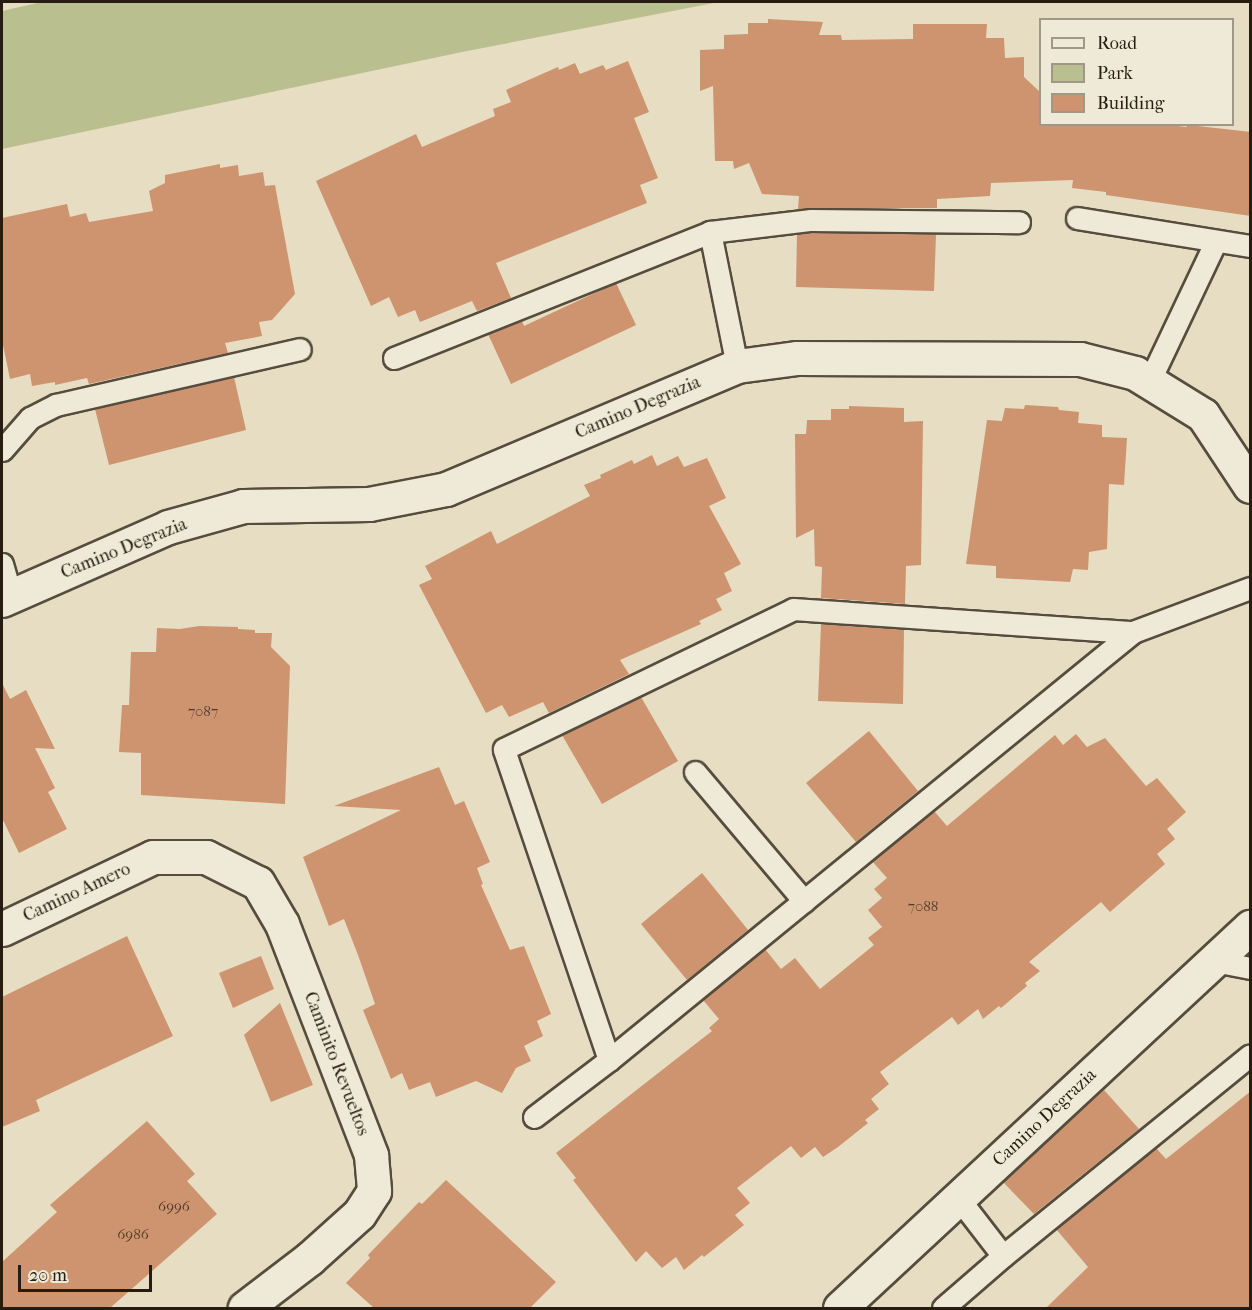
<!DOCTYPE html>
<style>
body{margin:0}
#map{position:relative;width:1252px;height:1310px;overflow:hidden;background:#e6ddc2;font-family:"IM FELL French Canon",serif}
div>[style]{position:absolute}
.green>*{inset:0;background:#babf8f}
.building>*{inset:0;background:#cd946f}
.roads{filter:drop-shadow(2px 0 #564c3e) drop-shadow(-2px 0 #564c3e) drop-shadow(0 2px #564c3e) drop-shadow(0 -2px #564c3e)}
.lane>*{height:21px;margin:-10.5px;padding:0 10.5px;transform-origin:10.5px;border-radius:10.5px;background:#efe9d7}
.street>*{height:33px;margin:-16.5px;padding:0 16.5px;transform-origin:16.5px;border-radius:16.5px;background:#efe9d7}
span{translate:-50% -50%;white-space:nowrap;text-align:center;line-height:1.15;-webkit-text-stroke:6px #efe9d7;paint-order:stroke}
.number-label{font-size:15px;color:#503a29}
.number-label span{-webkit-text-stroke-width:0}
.street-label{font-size:18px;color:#261c12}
.frame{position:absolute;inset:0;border:3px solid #261c12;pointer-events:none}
.legend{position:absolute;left:1039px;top:18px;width:195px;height:108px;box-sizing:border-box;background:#efe9d7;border:2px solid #9f9788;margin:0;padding:8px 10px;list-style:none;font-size:18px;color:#261c12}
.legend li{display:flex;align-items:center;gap:12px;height:30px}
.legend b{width:30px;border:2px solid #9f9788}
.scale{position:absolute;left:18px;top:1265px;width:134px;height:27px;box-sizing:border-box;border:3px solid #261c12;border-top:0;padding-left:8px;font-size:18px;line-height:21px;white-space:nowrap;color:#261c12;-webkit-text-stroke:4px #efe9d7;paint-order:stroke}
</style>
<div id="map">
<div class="green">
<div style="clip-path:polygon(42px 2px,719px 2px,462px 52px,2px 149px,2px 11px)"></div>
</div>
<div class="building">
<div style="clip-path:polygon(768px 19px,823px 22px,819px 35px,841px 35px,842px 40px,913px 39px,913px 24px,987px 24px,986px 38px,1004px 38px,1005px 58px,1024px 57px,1024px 77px,1041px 93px,1041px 124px,1162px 124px,1186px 127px,1189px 125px,1251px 132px,1251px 216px,1106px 195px,1106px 192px,1072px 188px,1073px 180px,991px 183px,990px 196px,937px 199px,937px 208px,798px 209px,799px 196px,762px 194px,749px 163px,734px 169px,733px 161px,715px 161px,713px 86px,700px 91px,700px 50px,724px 49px,724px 35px,748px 34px,748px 23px,768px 23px)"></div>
<div style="clip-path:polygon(628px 61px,649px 112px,634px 118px,658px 178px,640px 185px,647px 203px,496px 263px,511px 298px,477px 311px,472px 301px,420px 322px,415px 310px,398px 317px,389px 297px,371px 306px,316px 181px,416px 134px,422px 147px,495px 116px,493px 109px,511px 102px,506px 90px,558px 67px,559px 70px,575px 63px,580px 74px,603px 65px,606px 70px)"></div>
<div style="clip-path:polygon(220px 164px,220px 168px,238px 165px,239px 176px,263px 172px,265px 186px,275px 185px,295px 294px,272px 320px,259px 322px,262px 336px,225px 343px,228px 353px,89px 384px,87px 378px,55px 385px,55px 382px,32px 386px,30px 374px,10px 379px,2px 340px,2px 218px,67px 204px,70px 217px,86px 213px,89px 222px,153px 211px,149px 191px,165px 183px,165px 175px)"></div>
<div style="clip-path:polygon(812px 233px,936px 234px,934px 291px,796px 287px,797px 234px)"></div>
<div style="clip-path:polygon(616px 283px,636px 325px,511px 384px,488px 334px,522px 321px,524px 326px)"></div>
<div style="clip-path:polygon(234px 377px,246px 430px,109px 465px,95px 409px)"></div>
<div style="clip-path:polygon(1025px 405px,1058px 407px,1059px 410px,1079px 412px,1078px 423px,1102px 425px,1102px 437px,1127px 438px,1124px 485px,1109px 484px,1107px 549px,1089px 552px,1088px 570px,1073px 569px,1070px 582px,996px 578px,996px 566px,966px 564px,987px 420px,1002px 421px,1005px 408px,1024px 409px)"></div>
<div style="clip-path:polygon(849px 406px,904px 408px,904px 422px,923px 421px,921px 565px,906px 566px,905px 604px,821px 598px,822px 567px,815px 566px,814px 529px,796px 538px,795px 434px,806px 434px,807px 420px,831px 420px,831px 409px,849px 409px)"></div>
<div style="clip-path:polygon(652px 455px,657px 466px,678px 456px,684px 467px,707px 458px,726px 498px,709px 506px,741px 564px,724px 573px,732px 591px,716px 599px,722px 610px,699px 621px,701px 624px,620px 660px,629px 674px,549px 713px,543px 702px,509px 717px,502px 705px,486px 713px,419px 585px,432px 579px,425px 566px,491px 531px,497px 544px,590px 496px,584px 485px,601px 478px,600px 475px,632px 460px,634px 464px)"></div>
<div style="clip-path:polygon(821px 624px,904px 629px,903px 704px,818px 701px)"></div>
<div style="clip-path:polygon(199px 626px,238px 627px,238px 629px,255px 630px,255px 633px,272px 633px,271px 647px,290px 666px,285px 804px,141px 795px,141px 753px,119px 752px,122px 705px,129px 705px,131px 652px,156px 652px,157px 628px,180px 629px)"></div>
<div style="clip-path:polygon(2px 683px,10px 699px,26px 690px,55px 749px,35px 748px,55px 788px,48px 792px,67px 829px,19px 853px,2px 818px)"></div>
<div style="clip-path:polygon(641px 697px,678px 761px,602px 804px,562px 735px)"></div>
<div style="clip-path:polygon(869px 731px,918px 791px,856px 842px,806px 783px)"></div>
<div style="clip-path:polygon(1076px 734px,1087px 747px,1105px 738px,1146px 786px,1157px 778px,1186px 812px,1167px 829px,1175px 839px,1157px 854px,1165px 864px,1110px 912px,1101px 902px,1029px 962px,1040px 971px,1025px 983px,1027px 986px,1001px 1008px,999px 1006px,983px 1019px,978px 1009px,958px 1025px,952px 1017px,880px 1072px,889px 1084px,871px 1099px,879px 1109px,865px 1120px,868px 1123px,838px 1147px,823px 1157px,815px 1147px,801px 1158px,791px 1146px,737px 1188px,750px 1203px,735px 1215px,744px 1225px,704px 1257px,702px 1255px,684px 1270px,676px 1257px,662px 1268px,646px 1251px,636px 1262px,573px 1180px,576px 1178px,556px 1153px,712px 1031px,709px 1028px,719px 1019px,703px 1000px,765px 949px,781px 969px,795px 958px,820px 989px,874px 945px,868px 938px,882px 927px,868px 910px,882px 898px,874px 889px,887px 878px,872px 861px,934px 811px,947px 826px,1055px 735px,1063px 745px)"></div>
<div style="clip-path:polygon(439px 767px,455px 805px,464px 801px,490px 862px,477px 868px,483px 884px,481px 885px,510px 950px,524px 946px,551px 1014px,537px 1021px,543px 1036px,524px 1046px,531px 1061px,516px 1068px,502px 1093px,476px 1081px,436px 1097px,430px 1082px,409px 1090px,402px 1073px,391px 1079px,363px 1010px,375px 1004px,358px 955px,344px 919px,329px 926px,303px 857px,401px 810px,334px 806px)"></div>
<div style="clip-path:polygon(702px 873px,748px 930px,687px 980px,641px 924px)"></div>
<div style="clip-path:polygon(127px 936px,173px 1036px,36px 1100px,40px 1111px,2px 1127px,2px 997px)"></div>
<div style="clip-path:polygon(261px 956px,274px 989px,233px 1008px,219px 973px)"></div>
<div style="clip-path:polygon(280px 1003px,313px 1085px,271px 1102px,244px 1035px)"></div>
<div style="clip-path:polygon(1104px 1090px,1139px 1129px,1034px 1214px,1003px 1182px)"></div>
<div style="clip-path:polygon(1251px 1091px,1251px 1308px,1046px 1308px,1088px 1267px,1056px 1229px,1156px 1148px,1166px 1159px)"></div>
<div style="clip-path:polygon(147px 1121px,195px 1174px,187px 1181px,217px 1214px,110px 1308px,2px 1308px,2px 1262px,57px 1212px,50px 1205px)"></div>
<div style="clip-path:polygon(446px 1180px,556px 1282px,530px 1308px,374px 1308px,346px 1283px,370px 1258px,368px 1255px,419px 1202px,422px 1204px)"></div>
</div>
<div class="roads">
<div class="lane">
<div style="left:1077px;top:218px;width:175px;rotate:9.2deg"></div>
<div style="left:394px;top:358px;width:340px;rotate:-21.7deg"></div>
<div style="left:737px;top:366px;width:137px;rotate:-101.4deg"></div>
<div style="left:710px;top:232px;width:102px;rotate:-6.8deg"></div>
<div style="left:811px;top:220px;width:208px;rotate:0.6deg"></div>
<div style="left:1149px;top:382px;width:156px;rotate:-64.6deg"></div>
<div style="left:2px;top:450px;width:43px;rotate:-48.8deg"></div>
<div style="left:30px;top:418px;width:29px;rotate:-27deg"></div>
<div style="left:56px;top:405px;width:250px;rotate:-12.9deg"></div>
<div style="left:2px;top:564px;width:33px;rotate:74deg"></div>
<div style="left:695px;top:772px;width:169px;rotate:49.8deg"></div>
<div style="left:1214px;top:961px;width:37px;rotate:11deg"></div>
<div style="left:609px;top:1060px;width:328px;rotate:-108.7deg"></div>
<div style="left:504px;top:749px;width:321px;rotate:-25.8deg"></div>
<div style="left:793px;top:609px;width:341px;rotate:3.9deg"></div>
<div style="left:534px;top:1117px;width:94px;rotate:-37.2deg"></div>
<div style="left:609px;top:1060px;width:677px;rotate:-39.24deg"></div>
<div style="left:1133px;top:632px;width:125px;rotate:-20.6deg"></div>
<div style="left:959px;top:1199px;width:72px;rotate:52.3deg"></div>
<div style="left:943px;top:1308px;width:79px;rotate:-40.9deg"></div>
<div style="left:1003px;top:1256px;width:318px;rotate:-39.1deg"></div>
</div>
<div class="street">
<div style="left:2px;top:600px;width:181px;rotate:-23.7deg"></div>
<div style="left:168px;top:527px;width:78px;rotate:-15.6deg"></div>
<div style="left:243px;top:506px;width:126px;rotate:-0.9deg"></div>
<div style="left:369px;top:504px;width:78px;rotate:-11deg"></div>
<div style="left:446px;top:489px;width:316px;rotate:-22.9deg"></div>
<div style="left:737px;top:366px;width:61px;rotate:-7.6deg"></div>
<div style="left:797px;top:358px;width:283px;rotate:0.2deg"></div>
<div style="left:1080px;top:359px;width:57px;rotate:14.3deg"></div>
<div style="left:1135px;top:373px;width:80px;rotate:31.7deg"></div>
<div style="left:1203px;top:415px;width:85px;rotate:56.5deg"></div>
<div style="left:2px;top:929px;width:167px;rotate:-25.5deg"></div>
<div style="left:153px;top:857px;width:53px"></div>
<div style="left:206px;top:857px;width:58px;rotate:26.6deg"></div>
<div style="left:258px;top:883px;width:48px;rotate:59.7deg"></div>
<div style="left:282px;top:924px;width:248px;rotate:68.9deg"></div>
<div style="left:371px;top:1155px;width:36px;rotate:85deg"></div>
<div style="left:374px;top:1191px;width:27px;rotate:123deg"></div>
<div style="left:359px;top:1214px;width:67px;rotate:138deg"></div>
<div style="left:309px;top:1259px;width:81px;rotate:142.6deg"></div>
<div style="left:840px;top:1308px;width:560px;rotate:-42.9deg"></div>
</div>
</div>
<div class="number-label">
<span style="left:203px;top:712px">7087</span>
<span style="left:923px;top:907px">7088</span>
<span style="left:174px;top:1207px">6996</span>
<span style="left:133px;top:1235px">6986</span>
</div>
<div class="street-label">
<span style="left:638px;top:408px;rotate:-23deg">Camino Degrazia</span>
<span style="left:124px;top:549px;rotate:-22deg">Camino Degrazia</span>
<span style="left:77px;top:893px;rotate:-25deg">Camino Amero</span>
<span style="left:336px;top:1064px;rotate:69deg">Caminito Revueltos</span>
<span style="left:1045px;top:1118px;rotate:-43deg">Camino Degrazia</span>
</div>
<div class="frame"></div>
<ul class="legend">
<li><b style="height:8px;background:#efe9d7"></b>Road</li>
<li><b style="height:16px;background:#babf8f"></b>Park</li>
<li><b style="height:16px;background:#cd946f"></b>Building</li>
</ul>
<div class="scale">20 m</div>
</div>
